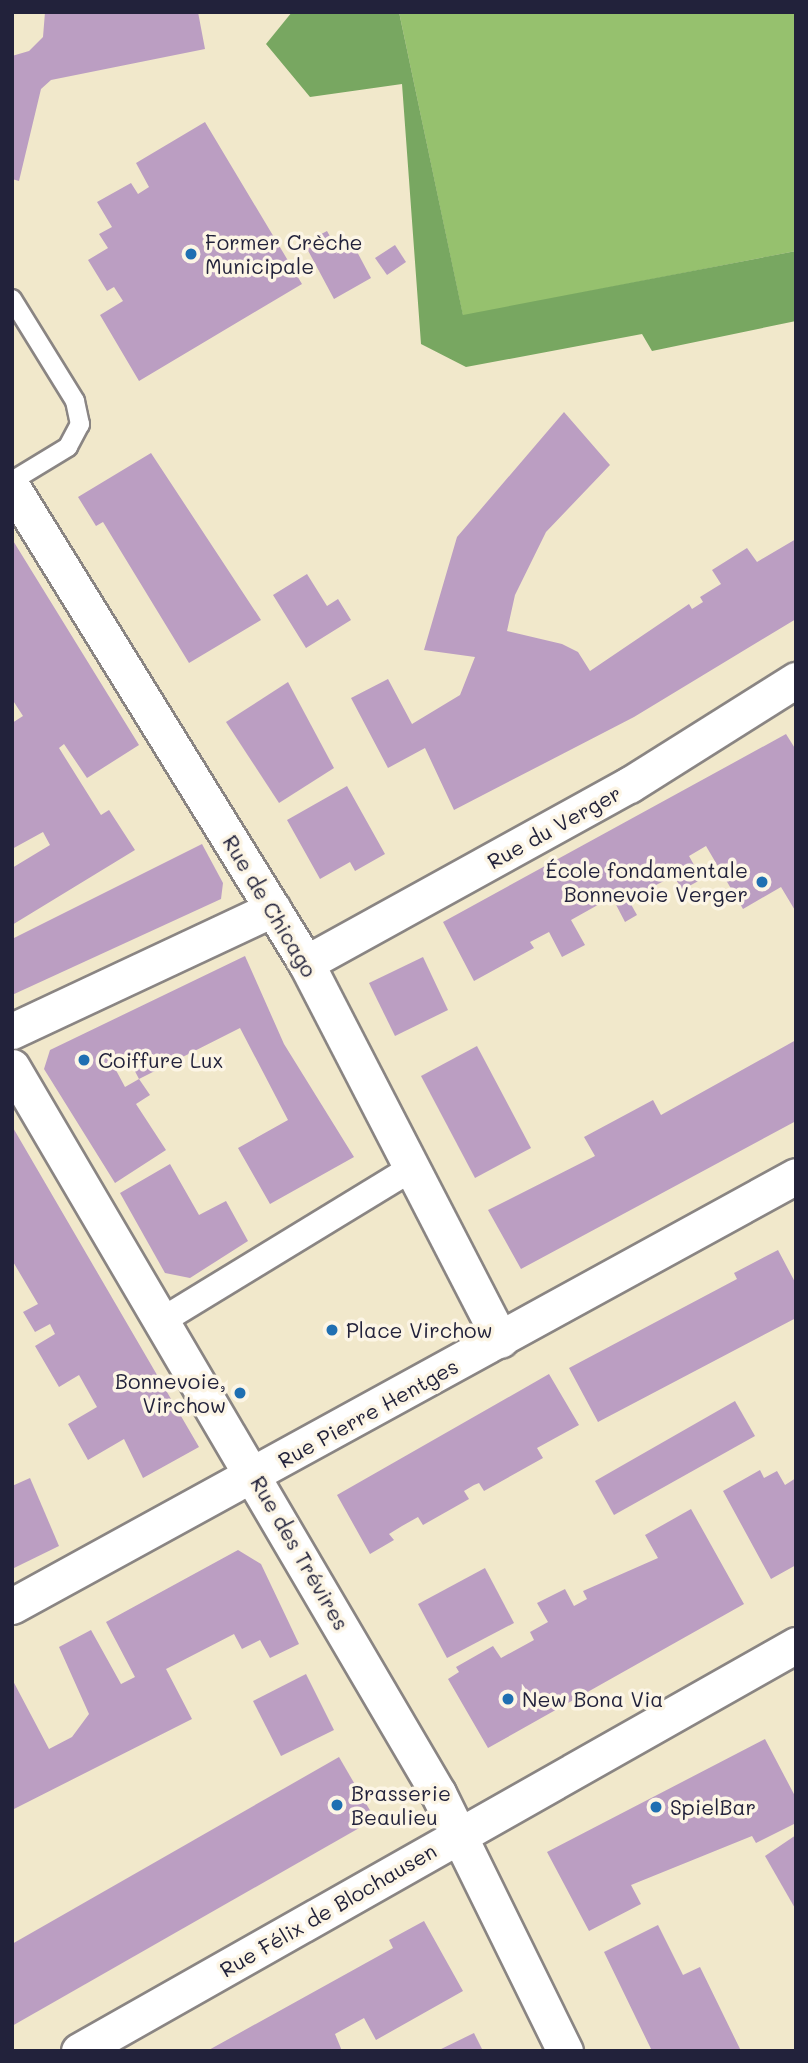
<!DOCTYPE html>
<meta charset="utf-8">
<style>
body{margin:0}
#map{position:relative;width:808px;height:2063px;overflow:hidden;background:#f1e8cb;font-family:Mali,sans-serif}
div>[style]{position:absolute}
.green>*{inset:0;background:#96c16e}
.forest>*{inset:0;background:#78a761}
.building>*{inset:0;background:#bb9ec2}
.roads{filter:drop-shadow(2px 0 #8a8583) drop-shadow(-2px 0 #8a8583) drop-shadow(0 2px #8a8583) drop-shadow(0 -2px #8a8583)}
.service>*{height:18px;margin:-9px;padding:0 9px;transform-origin:9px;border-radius:9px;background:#fff}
.pedestrian>*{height:26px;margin:-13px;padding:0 13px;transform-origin:13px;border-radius:13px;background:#fff}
.minor>*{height:35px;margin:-17.5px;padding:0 17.5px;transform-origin:17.5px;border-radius:17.5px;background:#fff}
.dots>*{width:19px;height:19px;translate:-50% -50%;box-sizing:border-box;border:4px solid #fcf5e5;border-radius:50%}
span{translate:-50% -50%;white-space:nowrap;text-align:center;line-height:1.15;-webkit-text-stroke:7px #fcf5e5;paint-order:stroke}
.poi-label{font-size:21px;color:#22223b}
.left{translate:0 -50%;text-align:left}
.right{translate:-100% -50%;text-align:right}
.street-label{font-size:21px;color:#22223b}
.frame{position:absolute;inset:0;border:14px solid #22223b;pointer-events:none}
</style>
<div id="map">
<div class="green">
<div style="clip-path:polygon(399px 12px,796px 12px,796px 251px,463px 316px)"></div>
</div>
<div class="forest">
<div style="clip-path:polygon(292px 12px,399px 12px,463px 315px,796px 251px,796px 321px,652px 351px,642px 334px,466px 367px,421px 344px,402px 84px,310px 97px,266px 44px)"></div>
</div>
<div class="building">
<div style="clip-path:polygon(45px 12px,198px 12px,205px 49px,51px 80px,41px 89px,19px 181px,12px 179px,12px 56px,29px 51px,43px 37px)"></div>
<div style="clip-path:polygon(205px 122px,302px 284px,139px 381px,100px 315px,123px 301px,114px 287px,107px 291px,88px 260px,108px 248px,99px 234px,112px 227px,97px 202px,131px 183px,138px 194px,149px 187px,136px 163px)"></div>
<div style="clip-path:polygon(327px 231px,340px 254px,354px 246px,371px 278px,334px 299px,304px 243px)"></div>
<div style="clip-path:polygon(395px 245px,406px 262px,387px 275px,375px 258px)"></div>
<div style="clip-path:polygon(564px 412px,610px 465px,546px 532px,515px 595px,507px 631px,562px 644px,578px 652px,590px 671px,689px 604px,692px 609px,703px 602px,700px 597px,721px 584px,712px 570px,747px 548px,757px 562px,796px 539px,796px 619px,634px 717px,454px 810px,425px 748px,388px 768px,351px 698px,388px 679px,412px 724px,460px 695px,475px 657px,424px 650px,457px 537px)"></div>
<div style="clip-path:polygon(151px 453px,261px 620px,189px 663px,103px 522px,96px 526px,78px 497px)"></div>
<div style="clip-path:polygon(12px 539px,139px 745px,87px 778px,64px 744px,59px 748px,101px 815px,109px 810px,135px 850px,12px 925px,12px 868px,50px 845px,43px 832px,12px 849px,12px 723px,23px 716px,12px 699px)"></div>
<div style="clip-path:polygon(307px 574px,327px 606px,338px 599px,351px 620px,306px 648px,273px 595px)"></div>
<div style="clip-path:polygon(288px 682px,334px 768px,279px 803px,226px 722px)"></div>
<div style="clip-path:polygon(786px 734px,796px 750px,796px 912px,781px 887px,743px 909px,706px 846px,689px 856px,702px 879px,682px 890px,674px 876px,628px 899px,637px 915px,625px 922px,612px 897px,571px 920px,585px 945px,562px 957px,549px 932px,530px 942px,534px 948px,474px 981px,443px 922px)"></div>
<div style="clip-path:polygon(347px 786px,385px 854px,355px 871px,350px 862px,320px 879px,287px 820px)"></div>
<div style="clip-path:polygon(202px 844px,223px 883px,221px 899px,12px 995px,12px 939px)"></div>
<div style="clip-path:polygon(245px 956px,284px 1044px,354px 1157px,270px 1204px,238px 1148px,288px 1120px,240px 1028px,139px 1079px,126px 1054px,110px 1059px,125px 1087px,139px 1079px,150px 1095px,136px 1104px,166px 1150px,115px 1183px,44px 1069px,50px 1050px)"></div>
<div style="clip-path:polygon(423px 957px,448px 1010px,395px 1036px,369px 983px)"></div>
<div style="clip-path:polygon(796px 1040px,796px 1121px,521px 1269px,488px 1210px,595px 1156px,584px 1137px,653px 1100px,661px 1115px)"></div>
<div style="clip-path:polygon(477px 1046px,531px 1148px,475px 1178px,421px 1076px)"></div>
<div style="clip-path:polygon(12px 1126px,199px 1447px,143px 1478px,124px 1439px,88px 1460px,68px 1424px,97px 1407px,79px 1375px,59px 1387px,35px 1346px,55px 1334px,50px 1324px,35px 1332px,23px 1312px,38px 1304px,12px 1260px)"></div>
<div style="clip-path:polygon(170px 1164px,199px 1215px,226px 1201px,248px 1241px,190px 1278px,165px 1273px,120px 1193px)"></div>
<div style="clip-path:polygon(778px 1250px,796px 1284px,796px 1318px,598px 1422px,569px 1368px,737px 1279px,734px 1273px)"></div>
<div style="clip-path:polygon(549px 1374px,579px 1425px,537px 1448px,543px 1458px,484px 1491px,479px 1483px,474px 1485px,464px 1491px,469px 1499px,423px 1525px,418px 1517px,402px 1526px,389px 1534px,394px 1540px,370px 1554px,337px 1495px)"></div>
<div style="clip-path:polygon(735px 1401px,755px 1436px,614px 1515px,595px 1481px)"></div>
<div style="clip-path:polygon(760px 1470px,764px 1478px,777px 1471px,785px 1485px,796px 1478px,796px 1565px,771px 1579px,723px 1491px)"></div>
<div style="clip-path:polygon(30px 1478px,59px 1546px,12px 1569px,12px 1486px)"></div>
<div style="clip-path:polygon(691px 1509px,744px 1604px,488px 1748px,448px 1679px,459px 1672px,456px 1667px,493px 1646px,501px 1658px,534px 1640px,530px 1632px,548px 1622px,537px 1603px,565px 1589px,574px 1606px,587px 1599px,583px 1591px,658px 1558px,645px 1535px)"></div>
<div style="clip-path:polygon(238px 1550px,261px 1564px,299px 1644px,270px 1658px,260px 1640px,242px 1649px,234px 1634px,166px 1669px,192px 1719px,12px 1810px,12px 1679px,49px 1749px,72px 1737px,89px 1714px,59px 1647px,91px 1630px,121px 1684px,135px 1677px,106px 1622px)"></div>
<div style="clip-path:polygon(485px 1568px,514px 1623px,447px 1658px,418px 1604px)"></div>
<div style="clip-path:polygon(306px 1674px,334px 1730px,281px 1756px,253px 1701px)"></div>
<div style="clip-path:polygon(765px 1739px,796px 1798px,796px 1823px,756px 1843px,752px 1836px,631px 1885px,641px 1904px,589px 1931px,547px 1852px)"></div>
<div style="clip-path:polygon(339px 1757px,375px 1819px,12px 2026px,12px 1944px)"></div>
<div style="clip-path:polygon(796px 1835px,796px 1910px,765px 1856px)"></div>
<div style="clip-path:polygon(424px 1921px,463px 1991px,376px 2040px,364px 2018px,335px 2034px,342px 2051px,207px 2051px,393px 1948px,389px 1940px)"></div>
<div style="clip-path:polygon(658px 1925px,683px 1975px,700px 1967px,741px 2051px,652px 2051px,604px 1952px)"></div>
<div style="clip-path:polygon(474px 2033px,483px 2051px,437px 2051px)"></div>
</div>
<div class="roads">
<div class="service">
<div style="left:12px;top:299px;width:120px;rotate:58.3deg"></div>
<div style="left:75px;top:401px;width:24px;rotate:78deg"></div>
<div style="left:80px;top:424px;width:26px;rotate:118deg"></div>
<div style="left:68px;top:447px;width:66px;rotate:148.7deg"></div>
</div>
<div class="pedestrian">
<div style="left:163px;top:1320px;width:292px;rotate:-31.4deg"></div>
</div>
<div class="minor">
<div style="left:12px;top:487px;width:559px;rotate:58.3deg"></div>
<div style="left:306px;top:963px;width:424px;rotate:62.7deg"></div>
<div style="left:306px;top:963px;width:369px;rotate:-28.9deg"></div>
<div style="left:629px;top:785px;width:197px;rotate:-32.2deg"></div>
<div style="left:12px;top:1031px;width:288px;rotate:-25.1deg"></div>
<div style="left:12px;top:1067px;width:842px;rotate:59.6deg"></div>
<div style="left:438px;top:1793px;width:288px;rotate:63.8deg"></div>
<div style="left:12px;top:1606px;width:894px;rotate:-28.74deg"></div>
<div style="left:79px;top:2051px;width:824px;rotate:-29.52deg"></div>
</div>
</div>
<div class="dots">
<div style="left:191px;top:254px;background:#1f6fb2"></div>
<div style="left:762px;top:882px;background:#1f6fb2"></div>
<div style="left:84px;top:1060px;background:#1f6fb2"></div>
<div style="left:332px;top:1330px;background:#1f6fb2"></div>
<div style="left:240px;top:1393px;background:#1f6fb2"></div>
<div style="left:508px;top:1699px;background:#1f6fb2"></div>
<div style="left:337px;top:1805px;background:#1f6fb2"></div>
<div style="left:656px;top:1807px;background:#1f6fb2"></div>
</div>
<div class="poi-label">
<span class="left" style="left:205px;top:254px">Former Crèche<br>Municipale</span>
<span class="right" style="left:748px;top:882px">École fondamentale<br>Bonnevoie Verger</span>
<span class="left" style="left:98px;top:1060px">Coiffure Lux</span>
<span class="left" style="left:346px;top:1330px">Place Virchow</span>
<span class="right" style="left:226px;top:1393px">Bonnevoie,<br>Virchow</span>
<span class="left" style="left:522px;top:1699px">New Bona Via</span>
<span class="left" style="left:351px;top:1805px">Brasserie<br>Beaulieu</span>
<span class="left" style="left:670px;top:1807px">SpielBar</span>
</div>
<div class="street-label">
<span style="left:554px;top:827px;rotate:-29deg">Rue du Verger</span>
<span style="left:270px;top:906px;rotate:59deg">Rue de Chicago</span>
<span style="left:368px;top:1413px;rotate:-29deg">Rue Pierre Hentges</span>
<span style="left:300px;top:1553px;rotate:60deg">Rue des Trévires</span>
<span style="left:328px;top:1910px;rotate:-30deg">Rue Félix de Blochausen</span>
</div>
<div class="frame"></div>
</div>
